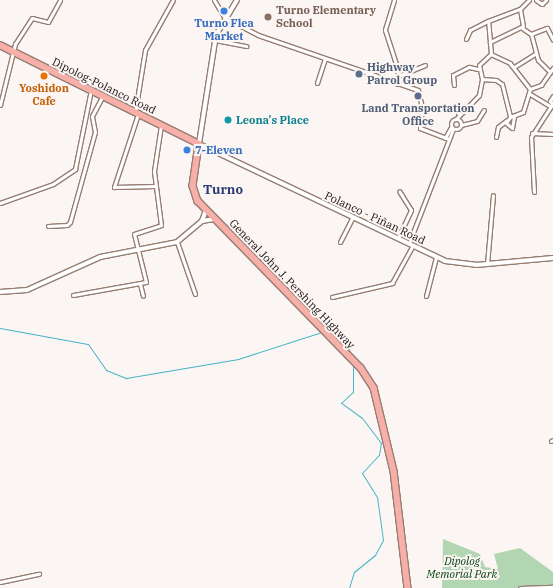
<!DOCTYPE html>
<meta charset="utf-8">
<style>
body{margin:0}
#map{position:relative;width:553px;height:588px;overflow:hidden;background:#fbf5f3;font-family:"IBM Plex Serif",serif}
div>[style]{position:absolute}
.green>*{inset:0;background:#b1d6b1}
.stream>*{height:1px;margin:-0.5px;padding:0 0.5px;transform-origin:0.5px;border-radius:0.5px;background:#48b4c7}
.roads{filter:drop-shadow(1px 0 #967d72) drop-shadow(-1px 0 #967d72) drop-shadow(0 1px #967d72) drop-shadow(0 -1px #967d72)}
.street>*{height:3px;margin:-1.5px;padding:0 1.5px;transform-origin:1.5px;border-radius:1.5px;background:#fff}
.street>.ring{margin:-1.5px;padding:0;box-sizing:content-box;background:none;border:3px solid #fff;border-radius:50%}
.secondary>*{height:4px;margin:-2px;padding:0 2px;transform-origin:2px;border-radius:2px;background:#fff}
.highway>*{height:5.5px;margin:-2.75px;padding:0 2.75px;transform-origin:2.75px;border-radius:2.75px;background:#f6b0a9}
.dots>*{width:11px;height:11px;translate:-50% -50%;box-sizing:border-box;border:2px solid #fbf5f3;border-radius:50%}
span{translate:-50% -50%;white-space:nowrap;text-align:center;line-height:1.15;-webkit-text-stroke:4px #fbf5f3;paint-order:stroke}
.education-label{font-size:11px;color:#785e54;font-weight:700}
.left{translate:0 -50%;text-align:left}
.shop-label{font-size:11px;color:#366cbe;font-weight:700}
.service-label{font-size:11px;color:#4e5e75;font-weight:700}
.street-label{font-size:11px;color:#19100c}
.food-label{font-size:11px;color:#c56008;font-weight:700}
.culture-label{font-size:11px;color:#0d838f;font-weight:700}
.park-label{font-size:11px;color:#00410b;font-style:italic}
.quarter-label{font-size:13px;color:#2c3c75;font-weight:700}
</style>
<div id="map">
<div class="green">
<div style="clip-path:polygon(443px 539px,480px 554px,485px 567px,498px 569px,494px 554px,520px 548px,553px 572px,553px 588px,442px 588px)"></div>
</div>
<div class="stream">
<div style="left:0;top:328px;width:89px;rotate:10.3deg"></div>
<div style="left:88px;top:344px;width:32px;rotate:55deg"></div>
<div style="left:106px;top:370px;width:22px;rotate:22deg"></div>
<div style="left:126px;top:378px;width:114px;rotate:-9.6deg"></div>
<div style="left:238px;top:359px;width:88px;rotate:-17.8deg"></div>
<div style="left:328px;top:330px;width:26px;rotate:39deg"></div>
<div style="left:348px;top:346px;width:7px;rotate:74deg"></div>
<div style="left:349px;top:588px;width:17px;rotate:-73deg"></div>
<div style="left:354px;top:572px;width:27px;rotate:-39deg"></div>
<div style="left:375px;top:555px;width:17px;rotate:-62deg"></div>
<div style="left:383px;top:540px;width:43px;rotate:-97.9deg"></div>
<div style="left:377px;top:497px;width:28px;rotate:-122deg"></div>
<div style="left:362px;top:473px;width:25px;rotate:-47deg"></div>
<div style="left:379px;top:455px;width:12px;rotate:-81deg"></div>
<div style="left:381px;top:443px;width:31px;rotate:-127deg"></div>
<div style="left:362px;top:418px;width:26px;rotate:-144deg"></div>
<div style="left:341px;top:403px;width:16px;rotate:-43deg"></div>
<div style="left:353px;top:392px;width:29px;rotate:-90deg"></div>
</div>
<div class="roads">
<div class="street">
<div style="left:214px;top:0;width:21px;rotate:59deg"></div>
<div style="left:225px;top:18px;width:37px;rotate:27deg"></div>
<div style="left:258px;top:35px;width:169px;rotate:19deg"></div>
<div style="left:418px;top:90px;width:18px;rotate:77deg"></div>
<div style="left:422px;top:108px;width:20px;rotate:96deg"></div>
<div style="left:420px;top:128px;width:30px;rotate:21deg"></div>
<div style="left:394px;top:0;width:31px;rotate:107deg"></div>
<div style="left:385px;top:30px;width:42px;rotate:72deg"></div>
<div style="left:398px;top:70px;width:14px;rotate:94deg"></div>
<div style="left:536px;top:0;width:7px;rotate:34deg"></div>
<div style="left:542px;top:4px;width:6px;rotate:-45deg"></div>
<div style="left:520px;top:9px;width:13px;rotate:-45deg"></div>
<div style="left:522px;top:28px;width:11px;rotate:34deg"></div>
<div style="left:466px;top:39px;width:10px;rotate:-66deg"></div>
<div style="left:470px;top:30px;width:20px;rotate:-27deg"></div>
<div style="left:215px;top:40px;width:32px;rotate:11deg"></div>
<div style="left:514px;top:67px;width:25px;rotate:-32deg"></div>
<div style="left:550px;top:72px;width:17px;rotate:-135deg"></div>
<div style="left:538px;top:60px;width:27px;rotate:-105deg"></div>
<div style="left:531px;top:34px;width:17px;rotate:-21deg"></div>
<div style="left:547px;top:28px;width:13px;rotate:63deg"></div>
<div style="left:398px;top:76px;width:29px;rotate:-22deg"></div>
<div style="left:482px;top:79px;width:14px;rotate:4deg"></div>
<div style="left:496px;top:80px;width:7px;rotate:34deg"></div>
<div style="left:502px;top:84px;width:34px;rotate:76deg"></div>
<div style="left:510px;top:117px;width:14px;rotate:-21deg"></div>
<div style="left:523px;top:112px;width:24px;rotate:-73deg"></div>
<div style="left:530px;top:89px;width:33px;rotate:-128deg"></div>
<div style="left:510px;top:63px;width:21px;rotate:-155deg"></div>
<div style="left:317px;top:83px;width:25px;rotate:-72deg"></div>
<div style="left:454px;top:85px;width:10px;rotate:-96deg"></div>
<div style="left:453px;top:75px;width:18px;rotate:-27deg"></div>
<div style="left:469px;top:67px;width:9px;rotate:13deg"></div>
<div style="left:530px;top:89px;width:12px;rotate:-20deg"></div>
<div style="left:541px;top:85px;width:21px;rotate:-55deg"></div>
<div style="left:530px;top:94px;width:23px;rotate:31deg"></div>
<div style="left:553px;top:96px;width:6px;rotate:121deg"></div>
<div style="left:550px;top:101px;width:5px;rotate:53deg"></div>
<div style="left:0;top:105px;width:63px;rotate:-76.2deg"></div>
<div style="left:15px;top:44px;width:31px;rotate:-57deg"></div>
<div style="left:32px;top:18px;width:16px;rotate:14deg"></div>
<div style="left:48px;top:22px;width:25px;rotate:-61deg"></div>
<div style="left:135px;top:112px;width:63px;rotate:-80.8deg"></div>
<div style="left:145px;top:50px;width:57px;rotate:-60.8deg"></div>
<div style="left:138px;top:114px;width:77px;rotate:108.2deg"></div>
<div style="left:114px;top:187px;width:41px;rotate:-1.4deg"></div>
<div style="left:459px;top:115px;width:8px;rotate:-113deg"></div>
<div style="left:456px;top:108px;width:8px;rotate:7deg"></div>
<div style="left:510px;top:117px;width:7px;rotate:124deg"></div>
<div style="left:506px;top:123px;width:8px;rotate:40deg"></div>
<div style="left:512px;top:128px;width:11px;rotate:-80deg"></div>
<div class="ring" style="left:451px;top:119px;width:7px;height:7px"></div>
<div style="left:456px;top:119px;width:33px;rotate:-46deg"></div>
<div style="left:479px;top:95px;width:16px;rotate:-79deg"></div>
<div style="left:482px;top:79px;width:14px;rotate:-102deg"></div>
<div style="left:479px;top:65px;width:16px;rotate:-43deg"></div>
<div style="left:491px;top:54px;width:12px;rotate:-95deg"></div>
<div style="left:490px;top:42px;width:21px;rotate:-95deg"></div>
<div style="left:488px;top:21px;width:34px;rotate:-21deg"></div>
<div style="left:520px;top:9px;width:17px;rotate:80deg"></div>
<div style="left:523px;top:26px;width:37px;rotate:154deg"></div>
<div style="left:461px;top:125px;width:16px;rotate:-14deg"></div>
<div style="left:477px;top:121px;width:13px;rotate:-58deg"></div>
<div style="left:532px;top:133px;width:21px;rotate:3deg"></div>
<div style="left:496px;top:137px;width:10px;rotate:-79deg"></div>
<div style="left:498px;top:127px;width:11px;rotate:-38deg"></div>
<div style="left:445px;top:138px;width:13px;rotate:-61deg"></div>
<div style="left:534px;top:192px;width:55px;rotate:-93.1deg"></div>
<div style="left:531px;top:137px;width:38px;rotate:-57deg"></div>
<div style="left:0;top:203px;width:56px;rotate:-19.7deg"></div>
<div style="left:53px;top:184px;width:27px;rotate:-34deg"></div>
<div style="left:75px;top:169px;width:81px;rotate:-78.6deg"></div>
<div style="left:48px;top:226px;width:19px;rotate:-3deg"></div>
<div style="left:67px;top:225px;width:4px;rotate:-45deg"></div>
<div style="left:70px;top:222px;width:93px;rotate:-74.5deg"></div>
<div style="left:95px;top:132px;width:16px;rotate:-101deg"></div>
<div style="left:92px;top:116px;width:24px;rotate:-62deg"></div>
<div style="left:398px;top:238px;width:31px;rotate:-65deg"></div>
<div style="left:411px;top:210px;width:22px;rotate:-122deg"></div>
<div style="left:177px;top:242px;width:55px;rotate:70.9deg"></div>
<div style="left:340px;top:242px;width:28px;rotate:-63deg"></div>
<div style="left:409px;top:243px;width:122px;rotate:-68.9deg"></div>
<div style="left:487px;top:264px;width:69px;rotate:-85deg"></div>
<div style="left:140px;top:284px;width:12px;rotate:76deg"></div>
<div style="left:73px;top:295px;width:74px;rotate:-10.1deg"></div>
<div style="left:146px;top:282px;width:49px;rotate:-104deg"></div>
<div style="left:134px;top:234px;width:28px;rotate:-18deg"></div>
<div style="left:161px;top:225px;width:54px;rotate:-97.4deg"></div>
<div style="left:154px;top:171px;width:47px;rotate:-81.3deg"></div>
<div style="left:426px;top:296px;width:40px;rotate:-75.6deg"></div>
<div style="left:332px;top:297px;width:62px;rotate:-13.1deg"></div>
<div style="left:392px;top:283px;width:43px;rotate:-61.1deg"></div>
<div style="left:551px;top:441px;width:2px;rotate:-27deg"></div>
<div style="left:0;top:582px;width:40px;rotate:-12deg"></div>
<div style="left:520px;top:588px;width:33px;rotate:-2deg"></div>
</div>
<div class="secondary">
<div style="left:237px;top:0;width:41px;rotate:121deg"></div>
<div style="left:216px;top:35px;width:110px;rotate:98.9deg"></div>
<div style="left:199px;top:144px;width:272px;rotate:25.4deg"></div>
<div style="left:445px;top:261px;width:31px;rotate:7deg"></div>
<div style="left:476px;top:265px;width:77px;rotate:-5.2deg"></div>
<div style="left:202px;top:221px;width:12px;rotate:-9deg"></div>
<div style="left:0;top:292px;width:27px;rotate:-4deg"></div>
<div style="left:27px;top:290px;width:80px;rotate:-24.3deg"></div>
<div style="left:100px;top:257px;width:78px;rotate:-11deg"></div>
<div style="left:177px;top:242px;width:33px;rotate:-40deg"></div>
<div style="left:202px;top:221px;width:12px;rotate:-70deg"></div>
</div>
<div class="highway">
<div style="left:0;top:45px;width:222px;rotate:26.4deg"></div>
<div style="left:199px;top:144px;width:42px;rotate:98.1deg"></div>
<div style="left:193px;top:186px;width:16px;rotate:72deg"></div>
<div style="left:198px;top:201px;width:233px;rotate:45.7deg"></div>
<div style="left:361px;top:368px;width:24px;rotate:57deg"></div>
<div style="left:374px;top:388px;width:85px;rotate:76.5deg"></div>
<div style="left:394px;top:471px;width:118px;rotate:83.2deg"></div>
</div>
</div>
<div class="dots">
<div style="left:224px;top:11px;background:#3f7fe0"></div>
<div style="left:268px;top:17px;background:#8d6e63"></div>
<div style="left:359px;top:74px;background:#5c6f8a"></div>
<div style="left:44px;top:76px;background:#e8710a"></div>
<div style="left:418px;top:96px;background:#5c6f8a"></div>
<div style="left:228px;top:120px;background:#0f9aa8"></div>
<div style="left:187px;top:150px;background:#3f7fe0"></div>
</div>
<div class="education-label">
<span class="left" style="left:276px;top:17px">Turno Elementary<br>School</span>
</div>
<div class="shop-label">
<span style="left:224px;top:30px">Turno Flea<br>Market</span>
<span class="left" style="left:195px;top:150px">7-Eleven</span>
</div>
<div class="service-label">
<span class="left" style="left:367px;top:74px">Highway<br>Patrol Group</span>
<span style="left:418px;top:115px">Land Transportation<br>Office</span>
</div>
<div class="street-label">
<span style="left:104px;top:86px;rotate:26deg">Dipolog-Polanco Road</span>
<span style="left:375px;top:218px;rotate:25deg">Polanco - Piñan Road</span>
<span style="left:292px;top:284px;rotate:46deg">General John J. Pershing Highway</span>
</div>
<div class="food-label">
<span style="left:44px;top:95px">Yoshidon<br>Cafe</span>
</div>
<div class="culture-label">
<span class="left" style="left:236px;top:120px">Leona's Place</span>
</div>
<div class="park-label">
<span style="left:462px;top:568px">Dipolog<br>Memorial Park</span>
</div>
<div class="quarter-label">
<span style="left:223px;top:190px">Turno</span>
</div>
</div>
